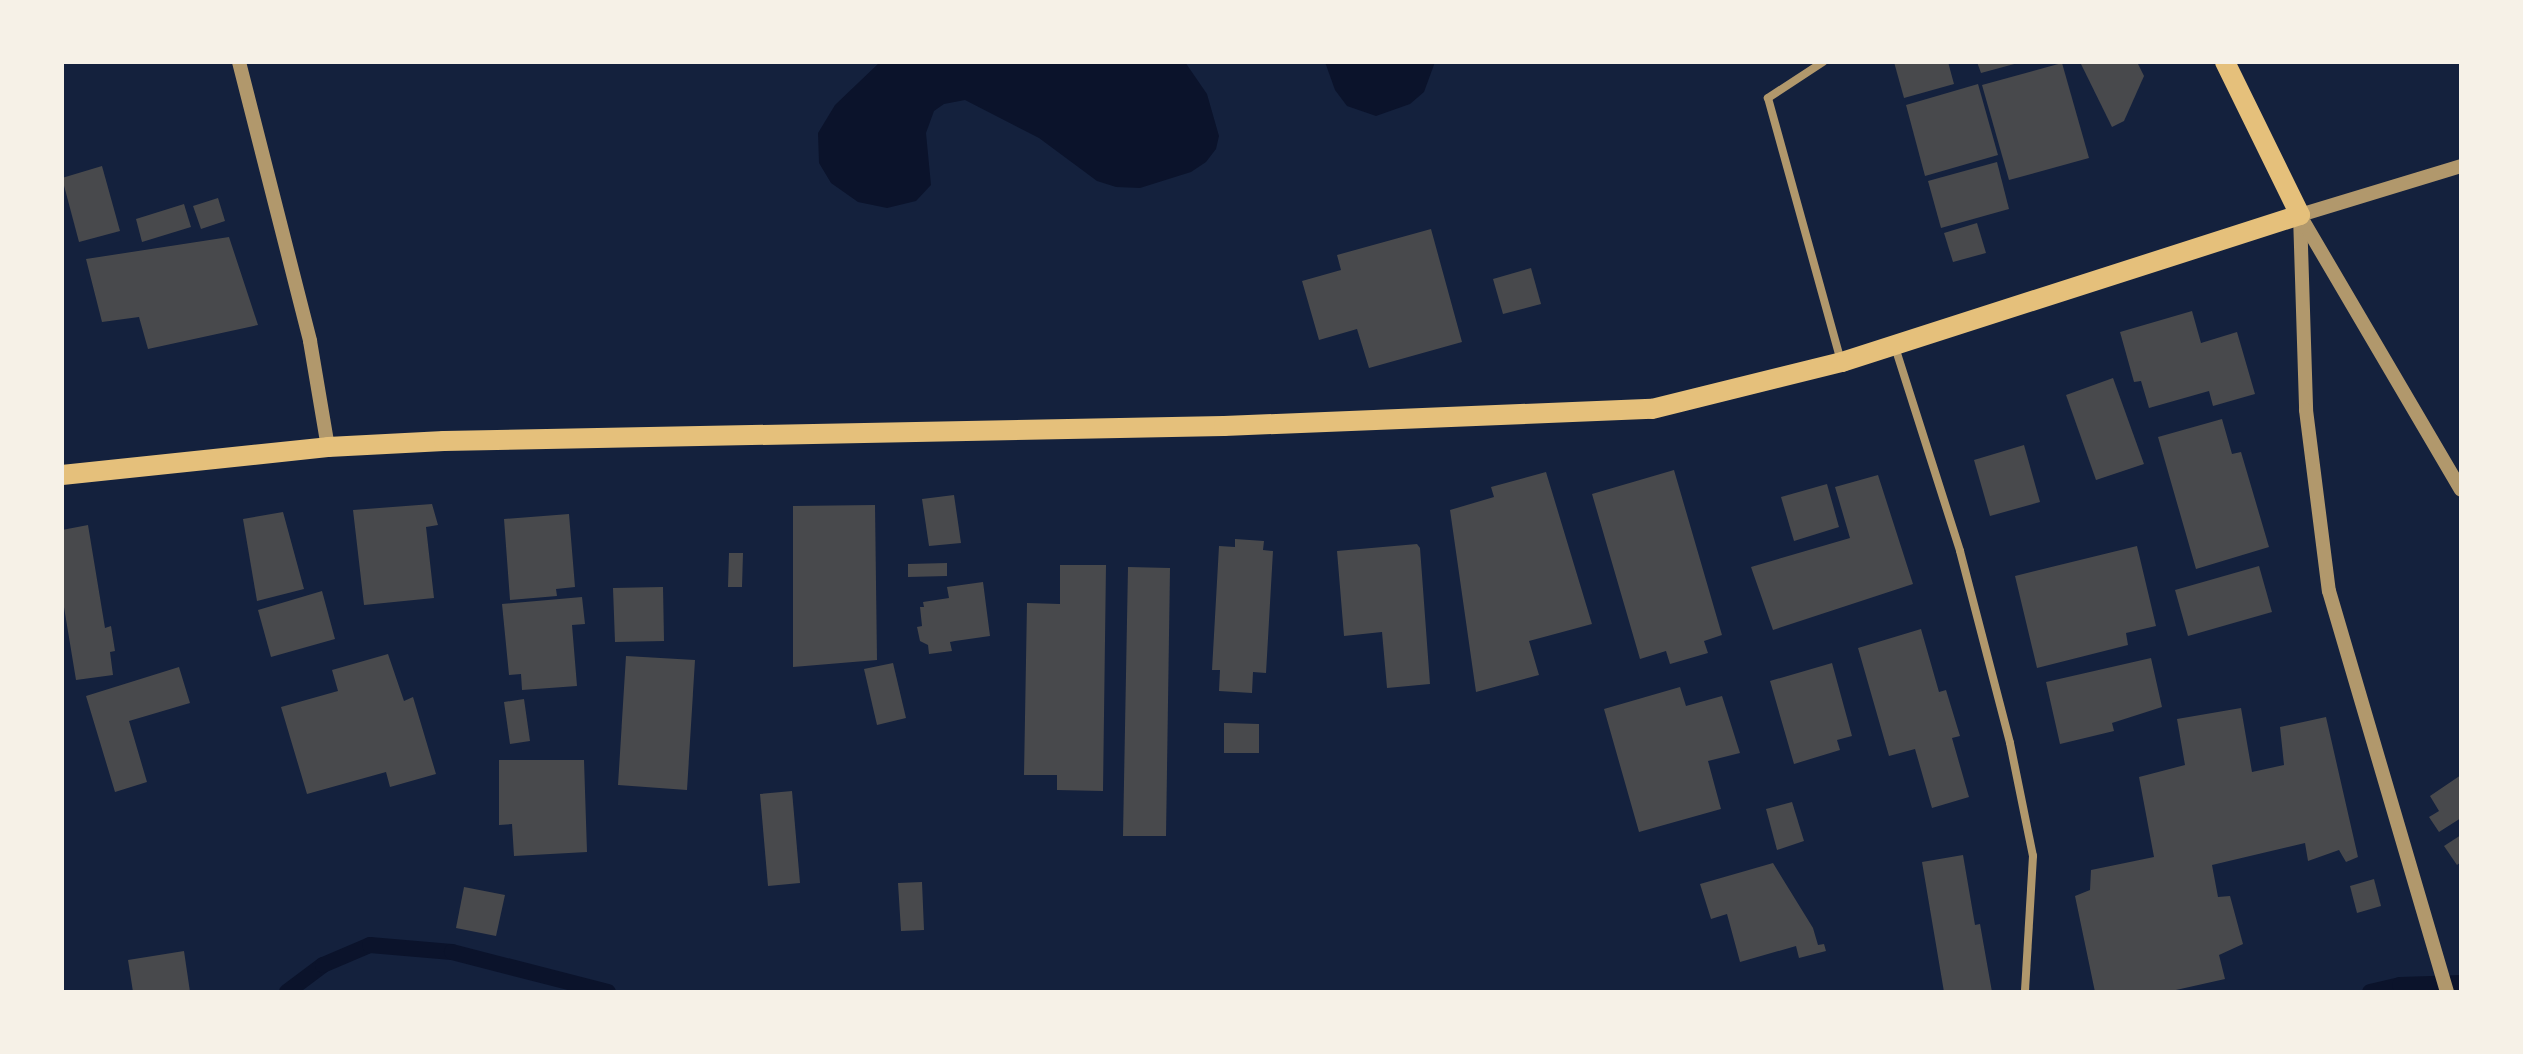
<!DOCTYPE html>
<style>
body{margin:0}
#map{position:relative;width:2523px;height:1054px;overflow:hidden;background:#14213d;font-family:"PT Sans Narrow",sans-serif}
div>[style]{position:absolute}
.water>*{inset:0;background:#0b132b}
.stream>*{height:16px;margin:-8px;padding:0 8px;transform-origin:8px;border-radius:8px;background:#0b132b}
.building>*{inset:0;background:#48494c}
.minor>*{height:8px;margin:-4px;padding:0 4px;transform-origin:4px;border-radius:4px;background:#b1986c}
.tertiary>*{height:14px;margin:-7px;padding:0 7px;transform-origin:7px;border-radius:7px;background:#b1986c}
.primary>*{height:20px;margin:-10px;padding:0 10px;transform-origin:10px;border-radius:10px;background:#e5c07b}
span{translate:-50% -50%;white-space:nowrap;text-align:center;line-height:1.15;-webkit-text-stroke:6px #f6f1e7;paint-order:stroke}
.frame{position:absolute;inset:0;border:64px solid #f6f1e7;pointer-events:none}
</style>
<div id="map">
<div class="water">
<div style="clip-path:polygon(880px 62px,1185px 62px,1207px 94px,1219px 136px,1216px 149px,1206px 162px,1191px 172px,1140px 188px,1116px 187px,1097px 181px,1039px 138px,965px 100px,944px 104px,934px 111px,926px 133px,931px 185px,916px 201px,887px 208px,858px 202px,831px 183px,819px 163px,818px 133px,835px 105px)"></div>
<div style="clip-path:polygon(1325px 62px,1435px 62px,1424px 92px,1410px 104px,1376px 116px,1347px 106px,1335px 90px)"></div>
<div style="clip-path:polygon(2461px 976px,2461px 992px,2410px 992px,2400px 985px)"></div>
</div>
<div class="stream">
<div style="left:287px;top:992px;width:45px;rotate:-36.9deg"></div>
<div style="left:323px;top:965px;width:51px;rotate:-23.1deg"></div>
<div style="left:370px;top:945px;width:82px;rotate:4.9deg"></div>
<div style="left:452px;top:952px;width:161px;rotate:14.4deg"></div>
<div style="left:2370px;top:992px;width:31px;rotate:-13deg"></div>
<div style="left:2400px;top:985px;width:61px;rotate:-1.9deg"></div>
</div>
<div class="building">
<div style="clip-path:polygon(1894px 62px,1948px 62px,1954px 84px,1904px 98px)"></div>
<div style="clip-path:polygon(1977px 62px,2018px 62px,2018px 63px,1981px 73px)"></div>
<div style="clip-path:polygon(2080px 62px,2137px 62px,2144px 76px,2124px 121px,2112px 127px)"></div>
<div style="clip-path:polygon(2062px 63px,2089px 158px,2009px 180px,1982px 85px)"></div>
<div style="clip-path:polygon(1978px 84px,1998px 155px,1925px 176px,1906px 105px)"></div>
<div style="clip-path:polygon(1997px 162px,2009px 209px,1941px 228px,1928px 181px)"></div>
<div style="clip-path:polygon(102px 166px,120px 231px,79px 242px,62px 178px)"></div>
<div style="clip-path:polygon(218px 198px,225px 221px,201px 229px,193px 206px)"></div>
<div style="clip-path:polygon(184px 204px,191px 227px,142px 242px,136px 219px)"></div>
<div style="clip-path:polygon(1977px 223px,1986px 253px,1953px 262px,1944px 233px)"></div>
<div style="clip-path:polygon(1431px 229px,1462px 342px,1369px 368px,1357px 329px,1319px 340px,1302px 281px,1341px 270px,1337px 255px)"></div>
<div style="clip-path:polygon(229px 237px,258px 325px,148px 349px,139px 317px,102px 322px,86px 259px)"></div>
<div style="clip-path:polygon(1531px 268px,1541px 304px,1503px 314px,1493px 279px)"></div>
<div style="clip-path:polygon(2192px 311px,2201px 343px,2237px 332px,2255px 394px,2213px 406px,2209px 391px,2149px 408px,2141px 381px,2134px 382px,2120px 332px)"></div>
<div style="clip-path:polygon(2113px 378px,2144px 464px,2096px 480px,2066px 395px)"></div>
<div style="clip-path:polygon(2222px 419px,2232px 454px,2241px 452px,2269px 547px,2196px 569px,2158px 437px)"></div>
<div style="clip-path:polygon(2024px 445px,2040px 502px,1990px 516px,1974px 460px)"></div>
<div style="clip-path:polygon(1674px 470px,1722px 635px,1704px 641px,1708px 653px,1670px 664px,1666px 651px,1640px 659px,1592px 494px)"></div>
<div style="clip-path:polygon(1546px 472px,1592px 624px,1529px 641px,1539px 675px,1476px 692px,1450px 510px,1494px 497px,1491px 487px)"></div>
<div style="clip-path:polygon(1878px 475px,1913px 584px,1773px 630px,1751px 567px,1850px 538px,1835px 487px)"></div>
<div style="clip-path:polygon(1827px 484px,1839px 527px,1794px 541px,1781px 497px)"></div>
<div style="clip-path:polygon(954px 495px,961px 543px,929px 546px,922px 499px)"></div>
<div style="clip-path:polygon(432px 504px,438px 525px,426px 527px,434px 598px,364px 605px,353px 510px)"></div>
<div style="clip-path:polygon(875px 505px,877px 660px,793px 667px,793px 506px)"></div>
<div style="clip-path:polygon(283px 512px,304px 589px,257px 601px,243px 519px)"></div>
<div style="clip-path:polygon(569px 514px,575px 587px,556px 589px,557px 596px,510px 600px,504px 519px)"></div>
<div style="clip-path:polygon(88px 525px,105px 628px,111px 626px,115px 651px,110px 652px,113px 675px,76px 680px,62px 595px,62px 530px)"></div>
<div style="clip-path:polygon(1235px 539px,1264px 541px,1263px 550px,1273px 551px,1266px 673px,1253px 672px,1252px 693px,1219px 691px,1220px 670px,1212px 670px,1219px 546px,1235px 547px)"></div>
<div style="clip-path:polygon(1417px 544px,1420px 548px,1430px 684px,1387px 688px,1382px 632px,1344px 636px,1337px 551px)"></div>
<div style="clip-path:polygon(2137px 546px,2156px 626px,2126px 633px,2128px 645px,2037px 668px,2015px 576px)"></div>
<div style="clip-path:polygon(729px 553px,743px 553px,742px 587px,728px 587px)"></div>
<div style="clip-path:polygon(947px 563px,947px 576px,908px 577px,908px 564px)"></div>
<div style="clip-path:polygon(1060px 565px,1106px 565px,1103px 791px,1057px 790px,1057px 775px,1024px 775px,1027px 603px,1060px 604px)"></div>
<div style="clip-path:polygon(2259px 566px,2272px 612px,2188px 636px,2175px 590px)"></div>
<div style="clip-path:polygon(1128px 567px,1170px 568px,1166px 836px,1123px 836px)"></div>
<div style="clip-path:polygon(983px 582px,990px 636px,955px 641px,950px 642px,952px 651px,929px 654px,928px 645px,920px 641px,917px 627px,922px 626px,920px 607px,924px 607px,923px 602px,949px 598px,947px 587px)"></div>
<div style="clip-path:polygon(663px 587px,664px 641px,615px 642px,613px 588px)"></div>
<div style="clip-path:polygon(322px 591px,335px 639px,271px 657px,258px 610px)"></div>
<div style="clip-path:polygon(582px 597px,585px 624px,572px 625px,577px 686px,522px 690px,521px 674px,509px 675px,502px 604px)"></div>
<div style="clip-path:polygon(1921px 629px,1939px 692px,1946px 690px,1960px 736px,1952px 738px,1969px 797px,1932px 808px,1915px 749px,1889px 756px,1858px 648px)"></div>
<div style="clip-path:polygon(388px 654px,404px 701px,413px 697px,436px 774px,390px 787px,386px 772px,307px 794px,281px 707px,338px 691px,332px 670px)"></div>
<div style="clip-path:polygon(626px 656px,695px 660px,687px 790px,618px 785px)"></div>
<div style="clip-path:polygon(2151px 658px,2162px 707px,2112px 723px,2114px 731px,2060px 744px,2046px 682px)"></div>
<div style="clip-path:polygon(893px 663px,906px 718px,877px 725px,864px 669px)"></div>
<div style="clip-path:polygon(1832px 663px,1852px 736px,1837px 740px,1840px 750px,1794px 764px,1770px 681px)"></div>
<div style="clip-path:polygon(179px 667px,190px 703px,129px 721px,147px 782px,115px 792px,86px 696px)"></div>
<div style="clip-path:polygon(1680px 687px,1686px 706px,1722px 696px,1740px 753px,1708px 761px,1721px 809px,1639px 832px,1604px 709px)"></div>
<div style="clip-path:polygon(524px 699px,530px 741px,510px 744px,504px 702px)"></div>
<div style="clip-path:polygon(2241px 708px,2252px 772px,2284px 765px,2280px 727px,2326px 717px,2358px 857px,2346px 862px,2339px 850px,2308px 861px,2305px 843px,2212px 865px,2218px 897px,2230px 896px,2243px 944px,2219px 955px,2225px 979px,2167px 992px,2095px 992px,2075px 896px,2090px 890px,2091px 870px,2154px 857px,2139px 777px,2185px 765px,2177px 719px)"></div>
<div style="clip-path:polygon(1224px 723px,1259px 724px,1259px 753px,1224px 753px)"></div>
<div style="clip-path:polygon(499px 760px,584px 760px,587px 852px,514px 856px,512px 824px,499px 825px)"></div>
<div style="clip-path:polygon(2461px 775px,2461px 818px,2439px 832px,2429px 817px,2439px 811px,2430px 796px)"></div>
<div style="clip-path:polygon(792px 791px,800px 883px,768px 886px,760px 794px)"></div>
<div style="clip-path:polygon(1792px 802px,1804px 841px,1777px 850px,1766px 809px)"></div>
<div style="clip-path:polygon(2461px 835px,2461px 862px,2457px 865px,2444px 846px)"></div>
<div style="clip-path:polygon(1963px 855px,1975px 925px,1980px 924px,1992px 992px,1944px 992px,1922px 862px)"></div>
<div style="clip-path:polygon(1773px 863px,1813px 928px,1818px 945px,1824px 944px,1826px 951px,1799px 958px,1796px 946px,1740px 962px,1727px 914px,1711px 919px,1700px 884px)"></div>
<div style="clip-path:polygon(2374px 879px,2381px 906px,2357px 913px,2350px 886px)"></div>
<div style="clip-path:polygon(922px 882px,924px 930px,901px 931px,898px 883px)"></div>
<div style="clip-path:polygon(464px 887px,505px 895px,496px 936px,456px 928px)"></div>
<div style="clip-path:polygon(184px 951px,190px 992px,133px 992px,128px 960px)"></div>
</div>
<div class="minor">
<div style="left:1823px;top:62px;width:66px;rotate:146.8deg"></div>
<div style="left:1768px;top:98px;width:273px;rotate:74.5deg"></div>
<div style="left:1895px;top:347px;width:214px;rotate:72.3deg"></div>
<div style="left:1960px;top:551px;width:198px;rotate:75.4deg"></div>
<div style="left:2010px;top:743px;width:115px;rotate:78.5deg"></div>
<div style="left:2033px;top:856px;width:136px;rotate:93.4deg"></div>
</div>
<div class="tertiary">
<div style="left:239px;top:62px;width:288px;rotate:75.7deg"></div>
<div style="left:310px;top:341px;width:108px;rotate:80.4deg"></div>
<div style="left:2300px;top:215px;width:195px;rotate:88.2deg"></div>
<div style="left:2306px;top:410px;width:182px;rotate:82.8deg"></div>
<div style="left:2329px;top:591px;width:418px;rotate:73.6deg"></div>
<div style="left:2300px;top:215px;width:168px;rotate:-16.9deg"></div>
<div style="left:2302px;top:219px;width:314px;rotate:59.6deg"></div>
</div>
<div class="primary">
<div style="left:62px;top:475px;width:267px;rotate:-6deg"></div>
<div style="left:328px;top:447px;width:116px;rotate:-3deg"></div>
<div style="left:444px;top:441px;width:780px;rotate:-1.1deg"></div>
<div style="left:1224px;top:426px;width:428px;rotate:-2.3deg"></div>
<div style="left:1652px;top:409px;width:196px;rotate:-13.9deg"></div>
<div style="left:1842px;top:362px;width:481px;rotate:-17.8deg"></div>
<div style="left:2300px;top:215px;width:170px;rotate:-116.1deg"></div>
</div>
<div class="frame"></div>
</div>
